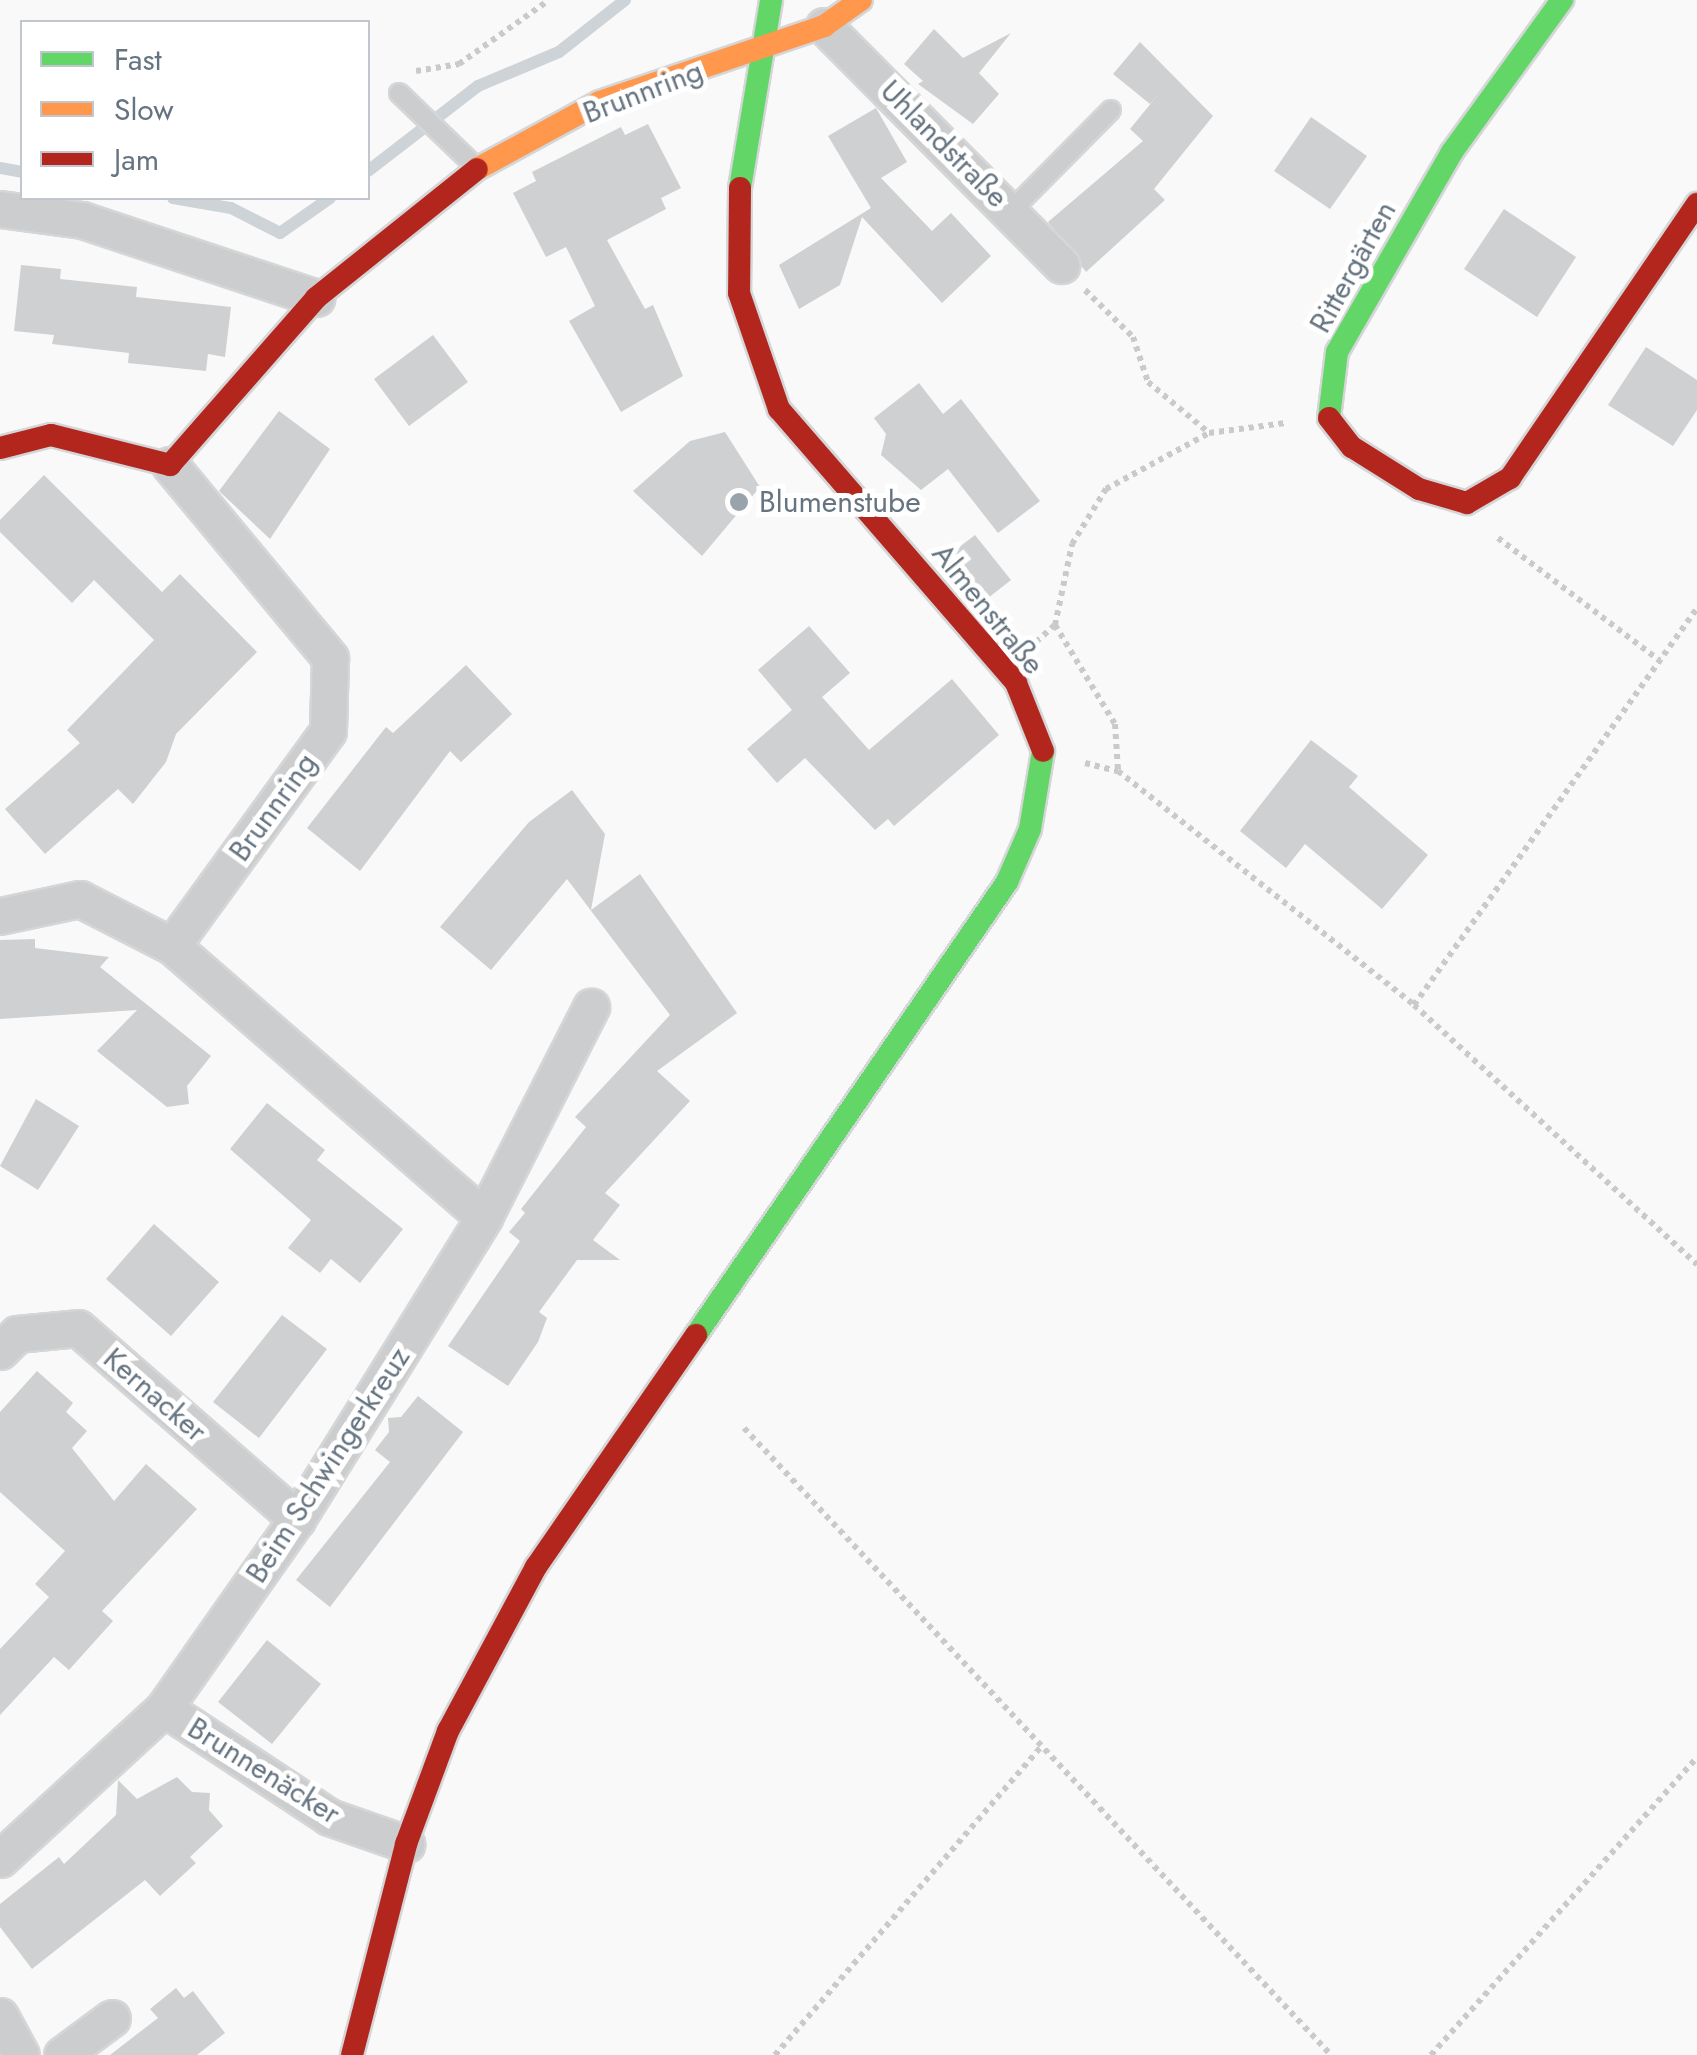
<!DOCTYPE html>
<meta charset="utf-8">
<style>
body{margin:0}
#map{position:relative;width:1697px;height:2055px;overflow:hidden;background:#f9f9f9;font-family:Jost,sans-serif}
div>[style]{position:absolute}
.stream>*{height:12px;margin:-6px;padding:0 6px;transform-origin:6px;border-radius:6px;background:#ced3d7}
.building>*{inset:0;background:#ced0d1}
.path>*{height:6px;margin-top:-3px;transform-origin:0;background:repeating-linear-gradient(90deg,#c9cacb 0 5px,transparent 0 10px)}
.roads{filter:drop-shadow(2px 0 #d5d6d7) drop-shadow(-2px 0 #d5d6d7) drop-shadow(0 2px #d5d6d7) drop-shadow(0 -2px #d5d6d7)}
.lane>*{height:18px;margin:-9px;padding:0 9px;transform-origin:9px;border-radius:9px;background:#cccdce}
.street>*{height:35px;margin:-17.5px;padding:0 17.5px;transform-origin:17.5px;border-radius:17.5px;background:#cccdce}
.fast>*{height:22px;margin:-11px;padding:0 11px;transform-origin:11px;border-radius:11px;background:#63d668}
.slow>*{height:22px;margin:-11px;padding:0 11px;transform-origin:11px;border-radius:11px;background:#ff974d}
.jam>*{height:22px;margin:-11px;padding:0 11px;transform-origin:11px;border-radius:11px;background:#b3261e}
.dots>*{width:28px;height:28px;translate:-50% -50%;box-sizing:border-box;border:5px solid #fff;border-radius:50%}
span{translate:-50% -50%;white-space:nowrap;text-align:center;line-height:1.15;-webkit-text-stroke:10px #fff;paint-order:stroke}
.street-label{font-size:30px;color:#667481}
.poi-label{font-size:30px;color:#667481}
.left{translate:0 -50%;text-align:left}
.legend{position:absolute;left:20px;top:20px;width:350px;height:180px;box-sizing:border-box;background:#fff;border:2px solid #c2c7cd;margin:0;padding:12px 18px;list-style:none;font-size:30px;color:#667481}
.legend li{display:flex;align-items:center;gap:20px;height:50px}
.legend b{width:50px;border:2px solid #c2c7cd}
</style>
<div id="map">
<div class="stream">
<div style="left:0;top:168px;width:22px;rotate:10deg"></div>
<div style="left:368px;top:171px;width:139px;rotate:-37.7deg"></div>
<div style="left:478px;top:86px;width:88px;rotate:-22.8deg"></div>
<div style="left:559px;top:52px;width:84px;rotate:-38.2deg"></div>
<div style="left:173px;top:198px;width:59px;rotate:9.8deg"></div>
<div style="left:231px;top:208px;width:55px;rotate:27deg"></div>
<div style="left:280px;top:233px;width:61px;rotate:-35deg"></div>
</div>
<div class="building">
<div style="clip-path:polygon(934px 29px,963px 58px,1011px 33px,979px 73px,999px 94px,973px 124px,918px 84px,923px 81px,904px 64px)"></div>
<div style="clip-path:polygon(1140px 42px,1213px 116px,1154px 189px,1165px 200px,1086px 272px,1048px 222px,1143px 141px,1130px 129px,1161px 91px,1150px 104px,1113px 74px)"></div>
<div style="clip-path:polygon(876px 108px,907px 162px,881px 178px,932px 231px,951px 213px,991px 256px,942px 303px,862px 217px,840px 285px,799px 309px,779px 265px,871px 208px,828px 136px)"></div>
<div style="clip-path:polygon(1311px 117px,1367px 156px,1330px 209px,1274px 171px)"></div>
<div style="clip-path:polygon(648px 124px,681px 188px,661px 198px,666px 209px,607px 240px,645px 309px,653px 305px,683px 376px,621px 412px,569px 321px,595px 306px,566px 247px,546px 257px,513px 193px,536px 181px,532px 172px,621px 127px,625px 135px)"></div>
<div style="clip-path:polygon(1504px 209px,1576px 257px,1537px 317px,1464px 269px)"></div>
<div style="clip-path:polygon(21px 265px,61px 269px,60px 279px,137px 287px,136px 297px,231px 307px,225px 357px,208px 354px,206px 371px,128px 363px,129px 353px,52px 344px,54px 335px,14px 331px)"></div>
<div style="clip-path:polygon(433px 335px,468px 382px,409px 426px,374px 379px)"></div>
<div style="clip-path:polygon(1646px 347px,1697px 380px,1697px 410px,1673px 446px,1608px 405px)"></div>
<div style="clip-path:polygon(919px 383px,943px 414px,961px 399px,1040px 501px,998px 533px,948px 469px,921px 490px,881px 455px,886px 434px,874px 418px)"></div>
<div style="clip-path:polygon(279px 411px,330px 449px,270px 539px,219px 491px)"></div>
<div style="clip-path:polygon(725px 432px,760px 487px,702px 556px,633px 491px,690px 441px)"></div>
<div style="clip-path:polygon(44px 475px,162px 592px,180px 574px,257px 652px,176px 734px,166px 762px,133px 804px,118px 789px,45px 854px,5px 809px,80px 743px,67px 730px,154px 640px,94px 580px,72px 603px,0 532px,0 520px)"></div>
<div style="clip-path:polygon(975px 535px,1011px 580px,983px 602px,945px 558px)"></div>
<div style="clip-path:polygon(809px 626px,850px 673px,822px 697px,869px 750px,952px 679px,999px 735px,894px 826px,888px 819px,875px 830px,805px 758px,777px 783px,747px 749px,792px 710px,758px 670px)"></div>
<div style="clip-path:polygon(466px 665px,512px 714px,461px 762px,450px 751px,360px 871px,307px 828px,386px 727px,393px 733px)"></div>
<div style="clip-path:polygon(1311px 740px,1358px 776px,1349px 787px,1428px 855px,1382px 909px,1305px 844px,1286px 868px,1240px 831px)"></div>
<div style="clip-path:polygon(572px 790px,605px 834px,591px 910px,640px 874px,737px 1013px,657px 1071px,690px 1101px,605px 1193px,620px 1205px,593px 1240px,620px 1260px,577px 1260px,539px 1312px,547px 1318px,538px 1342px,508px 1386px,448px 1346px,520px 1241px,509px 1232px,525px 1213px,521px 1209px,586px 1127px,575px 1117px,670px 1015px,567px 879px,491px 970px,440px 927px,529px 822px)"></div>
<div style="clip-path:polygon(35px 939px,35px 948px,109px 957px,100px 967px,211px 1056px,187px 1086px,189px 1104px,167px 1107px,97px 1051px,137px 1010px,0 1019px,0 940px)"></div>
<div style="clip-path:polygon(36px 1099px,79px 1126px,38px 1190px,0 1166px)"></div>
<div style="clip-path:polygon(267px 1103px,325px 1150px,317px 1160px,403px 1229px,360px 1283px,331px 1259px,320px 1273px,288px 1248px,311px 1220px,230px 1149px)"></div>
<div style="clip-path:polygon(154px 1224px,219px 1282px,171px 1336px,106px 1279px)"></div>
<div style="clip-path:polygon(282px 1315px,327px 1349px,259px 1438px,213px 1402px)"></div>
<div style="clip-path:polygon(37px 1371px,73px 1403px,66px 1412px,87px 1431px,72px 1448px,114px 1501px,146px 1464px,197px 1509px,102px 1611px,113px 1621px,69px 1670px,54px 1657px,0 1715px,0 1649px,49px 1597px,35px 1584px,65px 1551px,0 1492px,0 1412px)"></div>
<div style="clip-path:polygon(418px 1396px,463px 1432px,330px 1607px,296px 1580px,390px 1462px,375px 1450px,389px 1432px,388px 1418px,401px 1417px)"></div>
<div style="clip-path:polygon(267px 1640px,321px 1684px,272px 1744px,218px 1702px)"></div>
<div style="clip-path:polygon(177px 1777px,192px 1792px,210px 1793px,209px 1810px,223px 1826px,190px 1857px,196px 1863px,160px 1896px,145px 1880px,32px 1969px,0 1927px,0 1904px,59px 1857px,64px 1864px,116px 1815px,118px 1780px,137px 1799px)"></div>
<div style="clip-path:polygon(176px 1988px,184px 1998px,193px 1991px,225px 2033px,197px 2055px,110px 2055px,158px 2018px,150px 2009px)"></div>
</div>
<div class="path">
<div style="left:416px;top:71px;width:44px;rotate:-9.2deg"></div>
<div style="left:459px;top:64px;width:110px;rotate:-35.4deg"></div>
<div style="left:1085px;top:290px;width:67px;rotate:44.4deg"></div>
<div style="left:1133px;top:337px;width:47px;rotate:71.6deg"></div>
<div style="left:1148px;top:382px;width:80px;rotate:39.9deg"></div>
<div style="left:1498px;top:538px;width:203px;rotate:37.2deg"></div>
<div style="left:1055px;top:625px;width:116px;rotate:58.8deg"></div>
<div style="left:1115px;top:724px;width:47px;rotate:86.3deg"></div>
<div style="left:1036px;top:642px;width:25px;rotate:-42deg"></div>
<div style="left:1055px;top:625px;width:83px;rotate:-78.1deg"></div>
<div style="left:1072px;top:544px;width:65px;rotate:-58.3deg"></div>
<div style="left:1106px;top:489px;width:117px;rotate:-28.5deg"></div>
<div style="left:1209px;top:433px;width:77px;rotate:-7.5deg"></div>
<div style="left:1085px;top:763px;width:34px;rotate:14deg"></div>
<div style="left:1118px;top:771px;width:377px;rotate:38.3deg"></div>
<div style="left:1414px;top:1005px;width:384px;rotate:42.5deg"></div>
<div style="left:1414px;top:1005px;width:488px;rotate:-54.5deg"></div>
<div style="left:744px;top:1428px;width:859px;rotate:46.89deg"></div>
<div style="left:775px;top:2055px;width:410px;rotate:-49.2deg"></div>
<div style="left:1431px;top:2055px;width:399px;rotate:-48.2deg"></div>
</div>
<div class="roads">
<div class="lane">
<div style="left:399px;top:93px;width:108px;rotate:43.9deg"></div>
<div style="left:1011px;top:211px;width:142px;rotate:-45.3deg"></div>
</div>
<div class="street">
<div style="left:824px;top:26px;width:337px;rotate:45.2deg"></div>
<div style="left:0;top:209px;width:83px;rotate:7.6deg"></div>
<div style="left:82px;top:220px;width:247px;rotate:18.4deg"></div>
<div style="left:170px;top:465px;width:251px;rotate:50.3deg"></div>
<div style="left:330px;top:658px;width:73px;rotate:91.6deg"></div>
<div style="left:328px;top:731px;width:266px;rotate:126deg"></div>
<div style="left:0;top:916px;width:82px;rotate:-12deg"></div>
<div style="left:80px;top:899px;width:103px;rotate:27.1deg"></div>
<div style="left:172px;top:946px;width:413px;rotate:41deg"></div>
<div style="left:0;top:1351px;width:24px;rotate:-45deg"></div>
<div style="left:17px;top:1334px;width:61px;rotate:-5.6deg"></div>
<div style="left:78px;top:1328px;width:291px;rotate:41.1deg"></div>
<div style="left:164px;top:1708px;width:231px;rotate:-54.9deg"></div>
<div style="left:297px;top:1519px;width:355px;rotate:-58.2deg"></div>
<div style="left:484px;top:1217px;width:236px;rotate:-63deg"></div>
<div style="left:0;top:1859px;width:223px;rotate:-42.6deg"></div>
<div style="left:164px;top:1708px;width:198px;rotate:33.4deg"></div>
<div style="left:329px;top:1817px;width:82px;rotate:19.3deg"></div>
<div style="left:0;top:2016px;width:44px;rotate:61.7deg"></div>
<div style="left:62px;top:2055px;width:62px;rotate:-36.5deg"></div>
</div>
<div class="fast">
<div style="left:740px;top:188px;width:191px;rotate:-80.6deg"></div>
<div style="left:1329px;top:418px;width:66px;rotate:-83.1deg"></div>
<div style="left:1337px;top:352px;width:231px;rotate:-60.1deg"></div>
<div style="left:1452px;top:152px;width:188px;rotate:-54.1deg"></div>
<div style="left:696px;top:1335px;width:549px;rotate:-55.53deg"></div>
<div style="left:1007px;top:882px;width:58px;rotate:-66.5deg"></div>
<div style="left:1030px;top:829px;width:79px;rotate:-80.5deg"></div>
</div>
<div class="slow">
<div style="left:477px;top:169px;width:140px;rotate:-28.6deg"></div>
<div style="left:600px;top:102px;width:237px;rotate:-18.7deg"></div>
<div style="left:824px;top:26px;width:45px;rotate:-35.1deg"></div>
</div>
<div class="jam">
<div style="left:740px;top:188px;width:105px;rotate:90.5deg"></div>
<div style="left:739px;top:293px;width:123px;rotate:71deg"></div>
<div style="left:779px;top:409px;width:362px;rotate:49.1deg"></div>
<div style="left:1016px;top:683px;width:73px;rotate:68.3deg"></div>
<div style="left:1329px;top:418px;width:37px;rotate:52deg"></div>
<div style="left:1352px;top:447px;width:79px;rotate:32.1deg"></div>
<div style="left:1419px;top:489px;width:50px;rotate:16.3deg"></div>
<div style="left:1467px;top:503px;width:50px;rotate:-30.2deg"></div>
<div style="left:1510px;top:478px;width:332px;rotate:-55.7deg"></div>
<div style="left:0;top:448px;width:53px;rotate:-14.3deg"></div>
<div style="left:51px;top:435px;width:123px;rotate:14.1deg"></div>
<div style="left:170px;top:465px;width:222px;rotate:-48.8deg"></div>
<div style="left:316px;top:298px;width:206px;rotate:-38.7deg"></div>
<div style="left:352px;top:2055px;width:218px;rotate:-75.6deg"></div>
<div style="left:406px;top:1844px;width:121px;rotate:-69.6deg"></div>
<div style="left:448px;top:1731px;width:186px;rotate:-61.8deg"></div>
<div style="left:536px;top:1567px;width:282px;rotate:-55.4deg"></div>
</div>
</div>
<div class="dots">
<div style="left:739px;top:502px;background:#99a3ab"></div>
</div>
<div class="street-label">
<span style="left:643px;top:92px;rotate:-21deg">Brunnring</span>
<span style="left:944px;top:144px;rotate:45deg">Uhlandstraße</span>
<span style="left:1353px;top:267px;rotate:-61deg">Rittergärten</span>
<span style="left:988px;top:609px;rotate:51deg">Almenstraße</span>
<span style="left:273px;top:807px;rotate:-54deg">Brunnring</span>
<span style="left:155px;top:1395px;rotate:41deg">Kernacker</span>
<span style="left:328px;top:1465px;rotate:-57deg">Beim Schwingerkreuz</span>
<span style="left:264px;top:1771px;rotate:32deg">Brunnenäcker</span>
</div>
<div class="poi-label">
<span class="left" style="left:759px;top:502px">Blumenstube</span>
</div>
<ul class="legend">
<li><b style="height:12px;background:#63d668"></b>Fast</li>
<li><b style="height:12px;background:#ff974d"></b>Slow</li>
<li><b style="height:12px;background:#b3261e"></b>Jam</li>
</ul>
</div>
